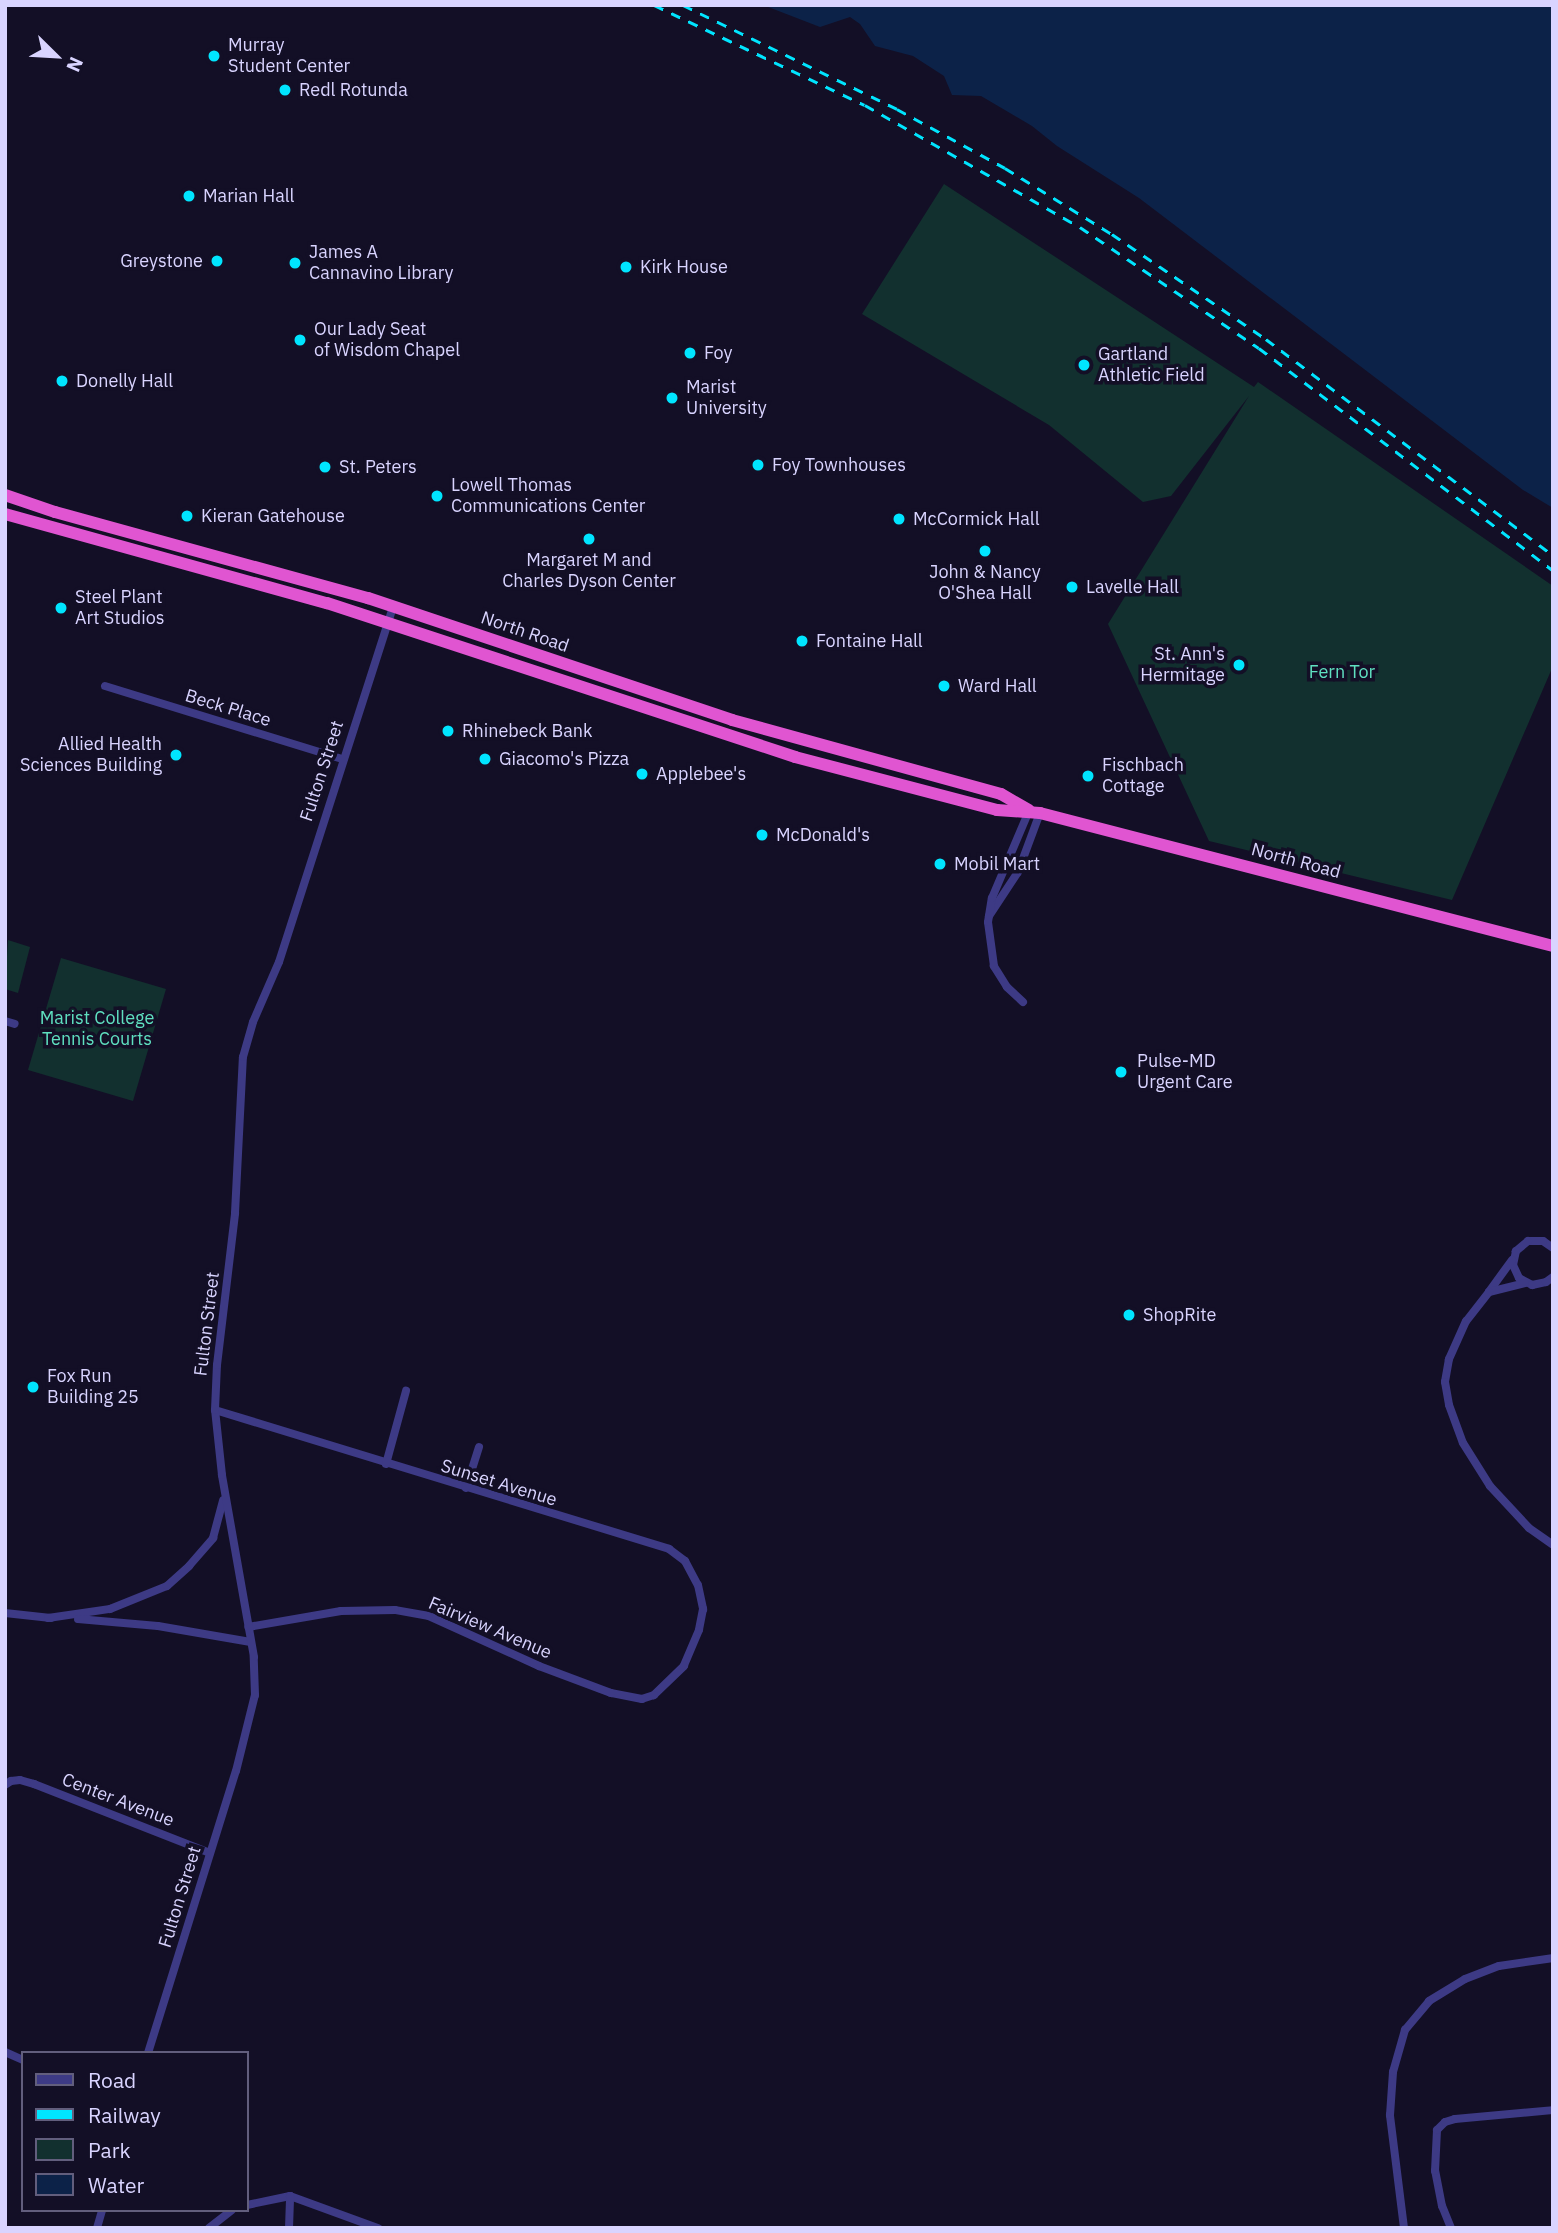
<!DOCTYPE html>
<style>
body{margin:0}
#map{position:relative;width:1558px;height:2233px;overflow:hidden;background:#130f26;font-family:"IBM Plex Sans",sans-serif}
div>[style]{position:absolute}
.green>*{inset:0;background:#12302f}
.water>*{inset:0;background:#0c2248}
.minor>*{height:8px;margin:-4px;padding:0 4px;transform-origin:4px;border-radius:4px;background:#3d3a85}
.trunk>*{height:12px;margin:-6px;padding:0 6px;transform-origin:6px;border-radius:6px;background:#e055d1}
.rail>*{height:2.5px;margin-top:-1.25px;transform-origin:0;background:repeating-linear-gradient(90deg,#00e5ff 0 10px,transparent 0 19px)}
.dots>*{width:19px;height:19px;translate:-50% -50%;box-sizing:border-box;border:4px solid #130f26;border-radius:50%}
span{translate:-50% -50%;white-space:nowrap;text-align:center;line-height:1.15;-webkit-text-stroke:7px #130f26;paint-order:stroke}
.poi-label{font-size:18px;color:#d9d4ff}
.left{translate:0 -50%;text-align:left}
.right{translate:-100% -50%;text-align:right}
.street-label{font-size:18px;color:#d9d4ff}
.park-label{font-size:18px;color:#5fe0c0}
.frame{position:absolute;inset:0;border:7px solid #d9d4ff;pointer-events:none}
.legend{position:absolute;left:21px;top:2051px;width:228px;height:161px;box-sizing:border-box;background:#130f26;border:2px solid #625e7d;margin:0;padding:9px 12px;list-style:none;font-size:21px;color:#d9d4ff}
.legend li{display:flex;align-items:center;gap:14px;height:35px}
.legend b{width:35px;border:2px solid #625e7d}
.north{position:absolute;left:21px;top:21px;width:70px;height:70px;-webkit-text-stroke:5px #130f26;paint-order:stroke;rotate:114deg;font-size:19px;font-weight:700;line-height:28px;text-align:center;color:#d9d4ff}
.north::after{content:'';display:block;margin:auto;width:24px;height:32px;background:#d9d4ff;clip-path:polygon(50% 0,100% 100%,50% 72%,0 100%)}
</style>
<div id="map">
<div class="green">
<div style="clip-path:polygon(944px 184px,1254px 387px,1258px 382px,1553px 586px,1553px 666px,1452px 900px,1209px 841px,1108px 624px,1249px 396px,1171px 496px,1143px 502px,1049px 425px,862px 314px)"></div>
<div style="clip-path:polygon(8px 940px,30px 947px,18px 993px,5px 989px)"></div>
<div style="clip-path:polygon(61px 958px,166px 989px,133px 1101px,28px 1070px)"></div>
</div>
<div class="water">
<div style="clip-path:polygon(763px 5px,1553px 5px,1553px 508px,1523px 490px,1139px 198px,1057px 146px,1032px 126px,981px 96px,952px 95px,944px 76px,913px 56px,875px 46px,860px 24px,850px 17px,820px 27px)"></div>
</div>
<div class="minor">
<div style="left:105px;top:686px;width:249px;rotate:17.1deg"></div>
<div style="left:989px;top:916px;width:53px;rotate:-56.6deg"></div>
<div style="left:1018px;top:872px;width:63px;rotate:-69.6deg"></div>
<div style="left:1023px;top:1002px;width:22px;rotate:-137deg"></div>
<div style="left:1007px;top:987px;width:25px;rotate:-122deg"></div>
<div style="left:994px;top:966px;width:44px;rotate:-97.8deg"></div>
<div style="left:988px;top:922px;width:24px;rotate:-81deg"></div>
<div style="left:992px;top:898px;width:95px;rotate:-67deg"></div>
<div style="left:5px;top:1021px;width:10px;rotate:17deg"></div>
<div style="left:1553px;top:1248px;width:12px;rotate:-145deg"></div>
<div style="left:1543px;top:1241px;width:15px;rotate:180deg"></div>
<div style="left:1528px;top:1241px;width:16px;rotate:140deg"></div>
<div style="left:1516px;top:1251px;width:14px;rotate:102deg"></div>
<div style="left:1513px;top:1265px;width:14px;rotate:65deg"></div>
<div style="left:1519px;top:1278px;width:15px;rotate:28deg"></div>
<div style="left:1532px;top:1285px;width:14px;rotate:-12deg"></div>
<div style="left:1546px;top:1282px;width:9px;rotate:-36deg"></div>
<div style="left:1512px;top:1260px;width:39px;rotate:126deg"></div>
<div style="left:1489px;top:1292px;width:37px;rotate:-14deg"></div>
<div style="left:1489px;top:1292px;width:37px;rotate:128deg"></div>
<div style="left:1466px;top:1321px;width:42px;rotate:114.1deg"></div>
<div style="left:1449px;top:1359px;width:23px;rotate:100deg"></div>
<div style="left:1445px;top:1382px;width:23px;rotate:80deg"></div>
<div style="left:1449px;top:1405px;width:40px;rotate:69.8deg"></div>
<div style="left:1463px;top:1443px;width:51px;rotate:57.9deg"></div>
<div style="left:1490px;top:1486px;width:57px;rotate:47.1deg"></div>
<div style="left:1529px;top:1528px;width:29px;rotate:35deg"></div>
<div style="left:215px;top:1410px;width:475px;rotate:17deg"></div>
<div style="left:669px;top:1549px;width:20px;rotate:37deg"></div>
<div style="left:685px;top:1561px;width:27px;rotate:62deg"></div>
<div style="left:698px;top:1585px;width:25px;rotate:78deg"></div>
<div style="left:703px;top:1609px;width:21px;rotate:101deg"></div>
<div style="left:699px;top:1630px;width:39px;rotate:113deg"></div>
<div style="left:684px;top:1666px;width:42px;rotate:136deg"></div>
<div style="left:654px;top:1695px;width:13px;rotate:162deg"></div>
<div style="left:642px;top:1699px;width:32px;rotate:-169deg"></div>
<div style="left:611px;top:1693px;width:77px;rotate:-159.4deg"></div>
<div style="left:539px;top:1666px;width:121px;rotate:-155.6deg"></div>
<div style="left:429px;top:1616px;width:35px;rotate:-170deg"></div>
<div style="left:395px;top:1610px;width:54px;rotate:178.9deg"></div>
<div style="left:341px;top:1611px;width:94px;rotate:170.2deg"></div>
<div style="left:386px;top:1464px;width:76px;rotate:-74.7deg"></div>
<div style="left:466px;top:1488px;width:43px;rotate:-72.4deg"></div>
<div style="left:5px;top:1613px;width:46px;rotate:6.2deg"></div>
<div style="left:48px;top:1618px;width:63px;rotate:-8.3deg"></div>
<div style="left:110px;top:1609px;width:61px;rotate:-22deg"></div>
<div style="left:167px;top:1586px;width:30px;rotate:-42deg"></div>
<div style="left:189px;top:1566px;width:37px;rotate:-49deg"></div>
<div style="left:213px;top:1538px;width:39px;rotate:-75deg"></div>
<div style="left:78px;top:1619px;width:80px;rotate:5deg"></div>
<div style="left:158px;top:1626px;width:94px;rotate:9.8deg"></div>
<div style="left:5px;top:1785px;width:7px;rotate:-34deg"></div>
<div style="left:11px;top:1781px;width:9px;rotate:-6deg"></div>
<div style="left:20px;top:1780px;width:15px;rotate:16deg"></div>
<div style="left:34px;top:1784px;width:189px;rotate:21.4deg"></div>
<div style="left:5px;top:2052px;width:20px;rotate:24deg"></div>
<div style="left:148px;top:2053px;width:295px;rotate:-72.7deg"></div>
<div style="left:236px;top:1771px;width:78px;rotate:-76deg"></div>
<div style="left:255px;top:1695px;width:38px;rotate:-92deg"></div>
<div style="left:254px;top:1657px;width:185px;rotate:-100deg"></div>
<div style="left:222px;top:1475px;width:65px;rotate:-96.1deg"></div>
<div style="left:215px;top:1410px;width:45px;rotate:-87.5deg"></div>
<div style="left:217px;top:1365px;width:153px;rotate:-83.2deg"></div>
<div style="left:235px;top:1213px;width:156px;rotate:-87.1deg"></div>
<div style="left:243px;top:1057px;width:36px;rotate:-74deg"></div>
<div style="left:253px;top:1022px;width:65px;rotate:-66.6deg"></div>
<div style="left:279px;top:962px;width:374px;rotate:-72.2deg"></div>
<div style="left:247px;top:2205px;width:44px;rotate:-11.8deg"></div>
<div style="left:290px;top:2196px;width:94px;rotate:20deg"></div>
<div style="left:97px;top:2228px;width:19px;rotate:-74deg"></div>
<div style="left:209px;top:2228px;width:29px;rotate:-38deg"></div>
<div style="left:289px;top:2228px;width:32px;rotate:-88deg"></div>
<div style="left:1404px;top:2228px;width:114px;rotate:-97.1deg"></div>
<div style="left:1390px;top:2115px;width:43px;rotate:-86deg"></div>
<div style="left:1393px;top:2072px;width:44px;rotate:-74.1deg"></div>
<div style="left:1405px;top:2030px;width:38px;rotate:-50deg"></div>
<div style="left:1429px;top:2001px;width:42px;rotate:-31.4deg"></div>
<div style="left:1465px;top:1979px;width:36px;rotate:-21deg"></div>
<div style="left:1499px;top:1966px;width:55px;rotate:-8.4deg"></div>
<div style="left:1451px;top:2228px;width:24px;rotate:-112deg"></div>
<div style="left:1442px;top:2206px;width:36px;rotate:-101deg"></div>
<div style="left:1435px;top:2171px;width:41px;rotate:-87.2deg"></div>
<div style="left:1437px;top:2130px;width:11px;rotate:-45deg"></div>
<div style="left:1445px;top:2122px;width:10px;rotate:-17deg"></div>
<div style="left:1455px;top:2119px;width:98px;rotate:-5.2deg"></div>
</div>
<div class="trunk">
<div style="left:5px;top:495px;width:53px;rotate:18.8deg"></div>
<div style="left:55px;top:512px;width:325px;rotate:15.4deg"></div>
<div style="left:368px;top:598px;width:384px;rotate:18.5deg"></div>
<div style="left:732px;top:720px;width:279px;rotate:15.4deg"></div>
<div style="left:1001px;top:794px;width:32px;rotate:30deg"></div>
<div style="left:5px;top:514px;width:334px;rotate:15.5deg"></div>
<div style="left:327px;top:603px;width:493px;rotate:18.2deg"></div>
<div style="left:795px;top:757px;width:209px;rotate:14.7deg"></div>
<div style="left:997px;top:810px;width:43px;rotate:4deg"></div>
<div style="left:1040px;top:813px;width:530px;rotate:14.53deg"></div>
</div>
<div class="rail">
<div style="left:654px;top:5px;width:233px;rotate:25.4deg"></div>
<div style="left:865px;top:105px;width:247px;rotate:29.6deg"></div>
<div style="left:1080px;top:227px;width:216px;rotate:34.1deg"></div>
<div style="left:1259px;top:348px;width:368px;rotate:37.1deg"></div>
<div style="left:683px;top:5px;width:238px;rotate:25.9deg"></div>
<div style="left:897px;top:109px;width:123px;rotate:28.6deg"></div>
<div style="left:1005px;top:168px;width:126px;rotate:31.7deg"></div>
<div style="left:1112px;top:234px;width:186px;rotate:34.3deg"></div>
<div style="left:1266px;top:339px;width:359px;rotate:37deg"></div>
</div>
<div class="dots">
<div style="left:214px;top:56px;background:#00e5ff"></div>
<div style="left:285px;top:90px;background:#00e5ff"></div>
<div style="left:189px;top:196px;background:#00e5ff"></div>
<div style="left:217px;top:261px;background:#00e5ff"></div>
<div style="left:295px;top:263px;background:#00e5ff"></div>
<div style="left:626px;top:267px;background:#00e5ff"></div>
<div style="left:300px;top:340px;background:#00e5ff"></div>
<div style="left:690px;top:353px;background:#00e5ff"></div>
<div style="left:1084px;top:365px;background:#00e5ff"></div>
<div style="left:62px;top:381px;background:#00e5ff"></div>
<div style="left:672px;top:398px;background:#00e5ff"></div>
<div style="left:758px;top:465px;background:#00e5ff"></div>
<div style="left:325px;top:467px;background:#00e5ff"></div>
<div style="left:437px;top:496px;background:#00e5ff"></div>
<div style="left:187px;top:516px;background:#00e5ff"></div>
<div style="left:899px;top:519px;background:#00e5ff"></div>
<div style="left:589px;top:539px;background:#00e5ff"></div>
<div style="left:985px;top:551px;background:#00e5ff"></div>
<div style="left:1072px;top:587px;background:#00e5ff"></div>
<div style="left:61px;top:608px;background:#00e5ff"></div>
<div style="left:802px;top:641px;background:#00e5ff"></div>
<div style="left:1239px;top:665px;background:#00e5ff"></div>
<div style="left:944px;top:686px;background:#00e5ff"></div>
<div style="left:448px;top:731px;background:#00e5ff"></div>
<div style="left:176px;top:755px;background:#00e5ff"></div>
<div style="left:485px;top:759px;background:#00e5ff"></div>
<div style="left:642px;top:774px;background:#00e5ff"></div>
<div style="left:1088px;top:776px;background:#00e5ff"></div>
<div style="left:762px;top:835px;background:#00e5ff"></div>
<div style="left:940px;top:864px;background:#00e5ff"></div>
<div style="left:1121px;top:1072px;background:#00e5ff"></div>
<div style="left:1129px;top:1315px;background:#00e5ff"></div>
<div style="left:33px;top:1387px;background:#00e5ff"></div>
</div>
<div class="poi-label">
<span class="left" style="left:228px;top:56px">Murray<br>Student Center</span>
<span class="left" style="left:299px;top:90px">Redl Rotunda</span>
<span class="left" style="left:203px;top:196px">Marian Hall</span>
<span class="left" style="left:309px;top:263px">James A<br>Cannavino Library</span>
<span class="right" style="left:203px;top:261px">Greystone</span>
<span class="left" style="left:640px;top:267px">Kirk House</span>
<span class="left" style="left:314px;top:340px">Our Lady Seat<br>of Wisdom Chapel</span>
<span class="left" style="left:704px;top:353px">Foy</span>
<span class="left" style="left:1098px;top:365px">Gartland<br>Athletic Field</span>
<span class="left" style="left:76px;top:381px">Donelly Hall</span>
<span class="left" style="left:686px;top:398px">Marist<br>University</span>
<span class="left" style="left:772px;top:465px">Foy Townhouses</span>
<span class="left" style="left:339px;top:467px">St. Peters</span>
<span class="left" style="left:451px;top:496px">Lowell Thomas<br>Communications Center</span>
<span class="left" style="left:201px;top:516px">Kieran Gatehouse</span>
<span class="left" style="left:913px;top:519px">McCormick Hall</span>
<span style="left:589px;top:571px">Margaret M and<br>Charles Dyson Center</span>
<span style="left:985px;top:583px">John &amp; Nancy<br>O'Shea Hall</span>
<span class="left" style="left:1086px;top:587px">Lavelle Hall</span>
<span class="left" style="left:75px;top:608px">Steel Plant<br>Art Studios</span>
<span class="left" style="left:816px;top:641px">Fontaine Hall</span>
<span class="right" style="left:1225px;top:665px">St. Ann's<br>Hermitage</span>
<span class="left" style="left:958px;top:686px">Ward Hall</span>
<span class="left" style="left:462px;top:731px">Rhinebeck Bank</span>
<span class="right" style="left:162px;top:755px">Allied Health<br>Sciences Building</span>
<span class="left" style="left:499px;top:759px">Giacomo's Pizza</span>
<span class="left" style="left:1102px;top:776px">Fischbach<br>Cottage</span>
<span class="left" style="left:656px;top:774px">Applebee's</span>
<span class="left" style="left:776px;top:835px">McDonald's</span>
<span class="left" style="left:954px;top:864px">Mobil Mart</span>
<span class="left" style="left:1137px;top:1072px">Pulse-MD<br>Urgent Care</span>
<span class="left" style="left:1143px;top:1315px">ShopRite</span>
<span class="left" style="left:47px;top:1387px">Fox Run<br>Building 25</span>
</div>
<div class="street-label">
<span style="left:525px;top:632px;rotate:19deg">North Road</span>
<span style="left:228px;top:708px;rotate:17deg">Beck Place</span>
<span style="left:322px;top:771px;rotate:-72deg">Fulton Street</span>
<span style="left:1296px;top:861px;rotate:15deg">North Road</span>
<span style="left:207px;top:1324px;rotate:-83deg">Fulton Street</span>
<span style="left:499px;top:1483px;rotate:17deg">Sunset Avenue</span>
<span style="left:490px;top:1628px;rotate:23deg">Fairview Avenue</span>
<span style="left:118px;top:1800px;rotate:21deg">Center Avenue</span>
<span style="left:180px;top:1897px;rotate:-73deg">Fulton Street</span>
</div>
<div class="park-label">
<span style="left:1342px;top:672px">Fern Tor</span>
<span style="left:97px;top:1029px">Marist College<br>Tennis Courts</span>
</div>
<div class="frame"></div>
<ul class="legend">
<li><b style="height:9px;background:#3d3a85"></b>Road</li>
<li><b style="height:9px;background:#00e5ff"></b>Railway</li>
<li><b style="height:19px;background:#12302f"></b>Park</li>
<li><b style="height:19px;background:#0c2248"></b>Water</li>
</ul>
<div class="north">N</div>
</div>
